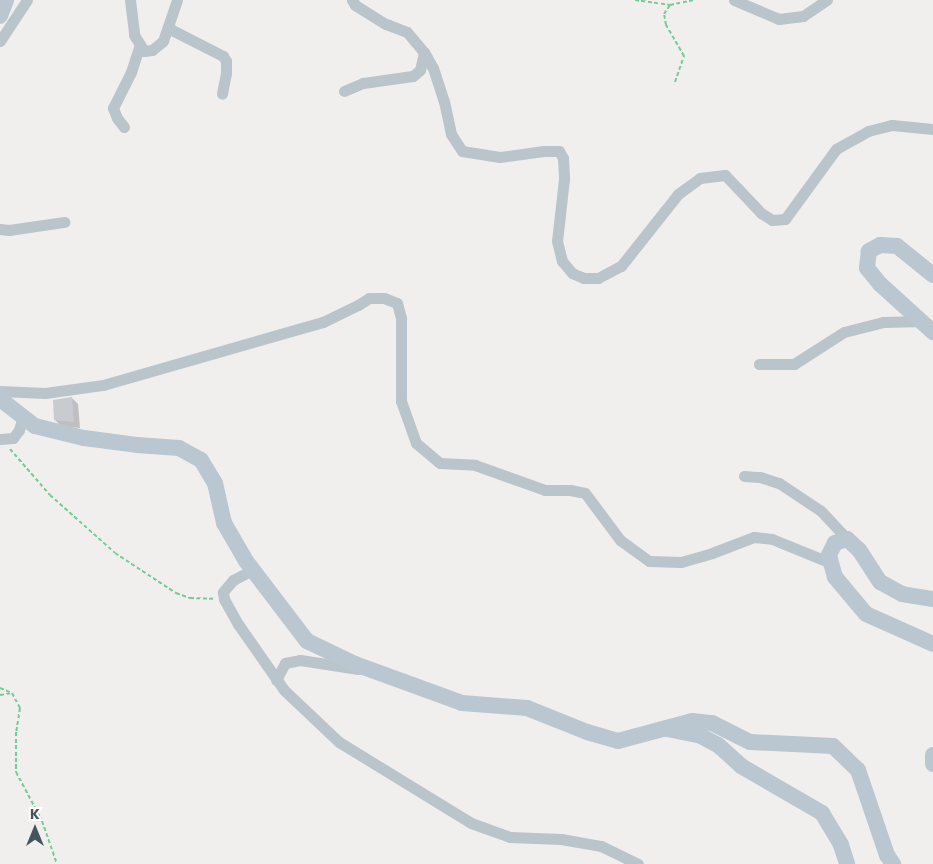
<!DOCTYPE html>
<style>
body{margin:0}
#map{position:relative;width:933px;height:864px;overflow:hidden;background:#f1eeee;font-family:Poppins,sans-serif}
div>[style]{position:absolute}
.shadow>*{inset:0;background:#0003}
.building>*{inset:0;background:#c8ccd1}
.path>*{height:2px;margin-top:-1px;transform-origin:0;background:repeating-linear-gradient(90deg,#75cb97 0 4px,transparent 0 6.5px)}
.street>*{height:11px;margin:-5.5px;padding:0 5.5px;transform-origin:5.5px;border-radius:5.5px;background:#bac4cb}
.secondary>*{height:16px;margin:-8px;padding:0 8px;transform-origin:8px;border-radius:8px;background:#bac7d0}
span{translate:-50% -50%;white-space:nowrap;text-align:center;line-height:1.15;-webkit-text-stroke:5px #fff;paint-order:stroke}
.north{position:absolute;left:10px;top:804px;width:50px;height:50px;-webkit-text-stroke:4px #fff;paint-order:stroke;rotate:0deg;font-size:14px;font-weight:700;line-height:20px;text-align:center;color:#46545b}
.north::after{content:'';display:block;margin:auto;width:18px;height:22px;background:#46545b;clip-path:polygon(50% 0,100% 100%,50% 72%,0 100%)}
</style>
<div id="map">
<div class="shadow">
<div style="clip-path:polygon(72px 398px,78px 404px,80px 428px,61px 426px,55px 420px)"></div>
</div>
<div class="building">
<div style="clip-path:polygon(72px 397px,74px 422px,54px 420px,53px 400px)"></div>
</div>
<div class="path">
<div style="left:635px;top:0;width:35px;rotate:8deg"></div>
<div style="left:675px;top:82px;width:28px;rotate:-71deg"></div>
<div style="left:684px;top:56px;width:36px;rotate:-120deg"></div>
<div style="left:666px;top:25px;width:11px;rotate:-100deg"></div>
<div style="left:664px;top:14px;width:11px;rotate:-56deg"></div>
<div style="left:670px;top:5px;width:24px;rotate:-12deg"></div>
<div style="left:10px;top:449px;width:61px;rotate:49deg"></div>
<div style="left:50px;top:495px;width:87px;rotate:41.7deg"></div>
<div style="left:115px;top:553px;width:73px;rotate:33.3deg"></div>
<div style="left:176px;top:593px;width:15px;rotate:20deg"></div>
<div style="left:190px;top:598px;width:24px;rotate:2deg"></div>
<div style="left:0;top:688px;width:13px;rotate:23deg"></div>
<div style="left:12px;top:693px;width:17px;rotate:62deg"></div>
<div style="left:20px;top:708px;width:24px;rotate:99deg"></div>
<div style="left:16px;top:732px;width:40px;rotate:90deg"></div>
<div style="left:16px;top:772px;width:55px;rotate:62deg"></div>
<div style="left:42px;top:821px;width:46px;rotate:70.8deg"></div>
<div style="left:0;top:695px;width:12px;rotate:-9deg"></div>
</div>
<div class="street">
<div style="left:130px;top:0;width:35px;rotate:83deg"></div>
<div style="left:134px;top:35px;width:19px;rotate:58deg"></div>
<div style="left:144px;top:51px;width:8px;rotate:-7deg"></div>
<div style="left:152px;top:50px;width:14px;rotate:-39deg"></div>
<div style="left:163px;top:41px;width:43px;rotate:-71.1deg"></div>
<div style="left:352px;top:0;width:6px;rotate:59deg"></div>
<div style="left:355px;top:5px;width:36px;rotate:32deg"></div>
<div style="left:386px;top:24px;width:22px;rotate:21deg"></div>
<div style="left:407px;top:32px;width:26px;rotate:50deg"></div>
<div style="left:424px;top:52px;width:18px;rotate:61deg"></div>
<div style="left:433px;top:68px;width:35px;rotate:72deg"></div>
<div style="left:444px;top:101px;width:34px;rotate:78deg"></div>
<div style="left:451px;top:134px;width:20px;rotate:57deg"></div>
<div style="left:462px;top:151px;width:38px;rotate:9deg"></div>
<div style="left:500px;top:157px;width:44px;rotate:-7.8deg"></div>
<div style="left:544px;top:151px;width:15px"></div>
<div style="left:559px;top:151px;width:8px;rotate:60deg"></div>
<div style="left:563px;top:158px;width:21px;rotate:87deg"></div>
<div style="left:564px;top:179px;width:62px;rotate:96.4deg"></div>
<div style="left:557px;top:241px;width:21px;rotate:76deg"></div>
<div style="left:562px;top:261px;width:16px;rotate:50deg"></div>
<div style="left:572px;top:273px;width:13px;rotate:23deg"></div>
<div style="left:584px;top:278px;width:14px"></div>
<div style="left:598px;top:278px;width:26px;rotate:-28deg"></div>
<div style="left:621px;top:266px;width:92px;rotate:-51.6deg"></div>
<div style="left:678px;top:194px;width:27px;rotate:-36deg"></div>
<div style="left:700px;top:178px;width:25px;rotate:-7deg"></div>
<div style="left:725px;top:175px;width:52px;rotate:46.5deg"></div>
<div style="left:761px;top:213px;width:13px;rotate:32deg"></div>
<div style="left:772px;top:220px;width:13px;rotate:-4deg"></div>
<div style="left:785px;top:219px;width:87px;rotate:-53.9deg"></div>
<div style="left:836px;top:149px;width:37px;rotate:-29deg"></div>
<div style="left:868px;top:131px;width:25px;rotate:-14deg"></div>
<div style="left:892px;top:125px;width:41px;rotate:5.6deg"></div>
<div style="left:734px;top:0;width:49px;rotate:22.9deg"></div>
<div style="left:779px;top:19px;width:24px;rotate:-7deg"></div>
<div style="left:803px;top:16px;width:29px;rotate:-34deg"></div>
<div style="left:168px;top:28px;width:62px;rotate:27deg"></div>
<div style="left:223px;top:56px;width:6px;rotate:59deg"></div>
<div style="left:226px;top:61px;width:12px;rotate:90deg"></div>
<div style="left:226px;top:73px;width:21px;rotate:101deg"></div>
<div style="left:0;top:41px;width:49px;rotate:-56.6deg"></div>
<div style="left:344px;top:91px;width:21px;rotate:-23deg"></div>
<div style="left:363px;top:83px;width:50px;rotate:-8deg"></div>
<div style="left:413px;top:76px;width:9px;rotate:-41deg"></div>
<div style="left:420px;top:70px;width:18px;rotate:-77deg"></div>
<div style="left:124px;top:127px;width:11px;rotate:-128deg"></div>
<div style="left:117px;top:118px;width:11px;rotate:-112deg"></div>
<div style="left:113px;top:108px;width:40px;rotate:-63.4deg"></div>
<div style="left:131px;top:72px;width:29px;rotate:-72deg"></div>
<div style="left:0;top:229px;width:9px;rotate:6deg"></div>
<div style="left:9px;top:230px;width:56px;rotate:-8.3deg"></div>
<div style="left:759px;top:364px;width:35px"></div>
<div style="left:794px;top:364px;width:59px;rotate:-32.6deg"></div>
<div style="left:844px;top:332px;width:40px;rotate:-14.4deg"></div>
<div style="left:883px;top:322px;width:40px;rotate:-1.4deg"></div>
<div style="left:0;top:391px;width:45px;rotate:2.5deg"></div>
<div style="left:45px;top:393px;width:59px;rotate:-7.9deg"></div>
<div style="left:103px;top:385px;width:229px;rotate:-16deg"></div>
<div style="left:323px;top:322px;width:39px;rotate:-26deg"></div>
<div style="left:358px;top:305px;width:13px;rotate:-32deg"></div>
<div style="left:369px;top:298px;width:15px"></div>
<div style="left:384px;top:298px;width:14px;rotate:21deg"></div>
<div style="left:397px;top:303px;width:16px;rotate:75deg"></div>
<div style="left:401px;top:318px;width:83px;rotate:90deg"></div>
<div style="left:401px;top:401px;width:45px;rotate:70.3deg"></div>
<div style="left:416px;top:443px;width:31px;rotate:40deg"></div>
<div style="left:440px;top:463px;width:35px;rotate:3deg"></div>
<div style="left:475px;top:465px;width:74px;rotate:19.7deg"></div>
<div style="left:545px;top:490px;width:25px"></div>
<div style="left:570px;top:490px;width:15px;rotate:11deg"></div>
<div style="left:585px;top:493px;width:59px;rotate:53.3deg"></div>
<div style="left:620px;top:540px;width:36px;rotate:36deg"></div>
<div style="left:649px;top:561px;width:32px;rotate:2deg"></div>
<div style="left:681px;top:562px;width:32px;rotate:-16deg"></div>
<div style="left:712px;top:553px;width:45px;rotate:-20.9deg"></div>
<div style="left:754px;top:537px;width:18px;rotate:6deg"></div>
<div style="left:772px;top:539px;width:64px;rotate:22.1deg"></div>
<div style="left:0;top:439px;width:13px;rotate:-4deg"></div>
<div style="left:13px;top:438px;width:10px;rotate:-53deg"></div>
<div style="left:19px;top:430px;width:15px;rotate:-74deg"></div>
<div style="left:744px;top:476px;width:16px;rotate:4deg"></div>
<div style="left:760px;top:477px;width:20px;rotate:18deg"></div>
<div style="left:779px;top:483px;width:50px;rotate:33.7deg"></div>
<div style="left:821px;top:511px;width:38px;rotate:47deg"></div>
<div style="left:252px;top:570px;width:21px;rotate:152deg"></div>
<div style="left:233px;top:580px;width:16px;rotate:130deg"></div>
<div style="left:223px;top:592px;width:7px;rotate:82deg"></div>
<div style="left:224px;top:599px;width:29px;rotate:61deg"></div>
<div style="left:238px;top:624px;width:80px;rotate:55.1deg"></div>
<div style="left:284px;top:690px;width:76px;rotate:43.4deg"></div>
<div style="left:339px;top:742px;width:155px;rotate:31.5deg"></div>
<div style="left:471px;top:823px;width:41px;rotate:19.7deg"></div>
<div style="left:510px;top:837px;width:51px;rotate:2.2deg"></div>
<div style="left:561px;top:839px;width:41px;rotate:9.9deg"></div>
<div style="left:601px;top:846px;width:41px;rotate:25.9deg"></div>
<div style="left:276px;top:680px;width:19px;rotate:-62deg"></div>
<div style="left:285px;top:663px;width:15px;rotate:-11deg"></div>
<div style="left:300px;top:660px;width:59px;rotate:8.8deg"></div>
</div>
<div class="secondary">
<div style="left:0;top:16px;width:17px;rotate:-69deg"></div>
<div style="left:933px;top:275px;width:46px;rotate:-141.1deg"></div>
<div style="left:897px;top:246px;width:17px;rotate:-177deg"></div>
<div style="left:880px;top:245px;width:13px;rotate:151deg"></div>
<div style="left:869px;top:251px;width:17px;rotate:97deg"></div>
<div style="left:867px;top:268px;width:21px;rotate:51deg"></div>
<div style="left:880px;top:284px;width:72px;rotate:42.2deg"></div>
<div style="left:0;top:394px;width:9px;rotate:63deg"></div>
<div style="left:4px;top:402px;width:39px;rotate:38deg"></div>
<div style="left:35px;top:426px;width:50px;rotate:13.8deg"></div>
<div style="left:84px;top:438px;width:53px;rotate:7.5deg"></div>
<div style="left:137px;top:445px;width:42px;rotate:4.1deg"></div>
<div style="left:179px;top:448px;width:25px;rotate:29deg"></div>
<div style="left:201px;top:460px;width:27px;rotate:59deg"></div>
<div style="left:215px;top:483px;width:41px;rotate:77.3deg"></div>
<div style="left:224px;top:523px;width:44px;rotate:59.9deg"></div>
<div style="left:246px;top:561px;width:101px;rotate:52.7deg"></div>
<div style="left:307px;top:641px;width:53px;rotate:25.6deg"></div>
<div style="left:355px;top:664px;width:114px;rotate:20deg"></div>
<div style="left:462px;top:703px;width:65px;rotate:4.4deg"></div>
<div style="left:527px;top:708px;width:65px;rotate:21.8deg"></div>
<div style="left:587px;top:732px;width:32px;rotate:16deg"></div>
<div style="left:618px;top:741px;width:77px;rotate:-15.1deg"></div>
<div style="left:692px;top:721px;width:20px;rotate:6deg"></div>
<div style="left:712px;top:723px;width:42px;rotate:26.6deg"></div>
<div style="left:750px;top:742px;width:83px;rotate:2.8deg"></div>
<div style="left:833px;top:746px;width:35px;rotate:44deg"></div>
<div style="left:858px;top:770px;width:90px;rotate:71.2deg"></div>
<div style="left:887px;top:855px;width:11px;rotate:56deg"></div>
<div style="left:933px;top:599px;width:31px;rotate:-171deg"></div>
<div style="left:902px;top:594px;width:25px;rotate:-151deg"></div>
<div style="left:880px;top:582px;width:38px;rotate:-123deg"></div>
<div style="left:859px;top:550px;width:16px;rotate:-137deg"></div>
<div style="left:847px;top:539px;width:13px;rotate:162deg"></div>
<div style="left:835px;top:543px;width:13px;rotate:117deg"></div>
<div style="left:829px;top:555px;width:23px;rotate:75deg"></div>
<div style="left:835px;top:577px;width:48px;rotate:50deg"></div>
<div style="left:866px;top:614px;width:73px;rotate:24.1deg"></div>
<div style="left:667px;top:729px;width:33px;rotate:11deg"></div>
<div style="left:699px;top:735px;width:21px;rotate:28deg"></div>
<div style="left:718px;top:745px;width:31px;rotate:42deg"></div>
<div style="left:741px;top:766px;width:94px;rotate:30.1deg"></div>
<div style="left:822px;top:813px;width:37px;rotate:59deg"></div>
<div style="left:841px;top:845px;width:20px;rotate:72deg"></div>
<div style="left:933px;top:755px;width:9px;rotate:90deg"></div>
</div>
<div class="north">K</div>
</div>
